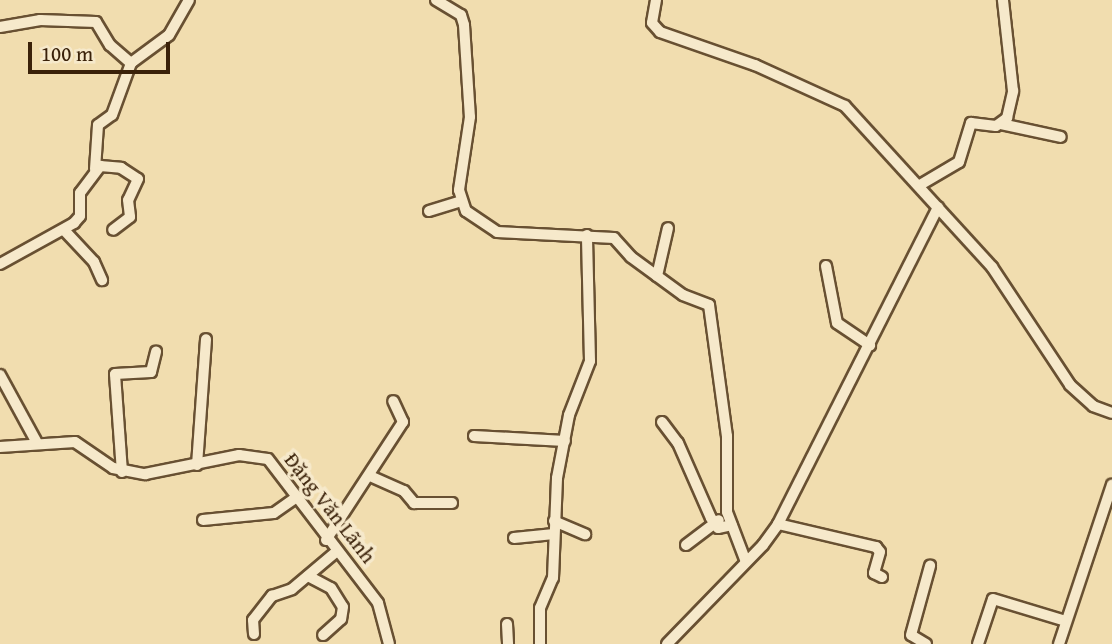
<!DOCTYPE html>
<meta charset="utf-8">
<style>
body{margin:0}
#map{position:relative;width:1112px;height:644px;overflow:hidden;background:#f1ddaf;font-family:"Gentium Book Plus",serif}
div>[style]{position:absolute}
.roads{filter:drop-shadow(2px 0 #685032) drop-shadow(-2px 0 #685032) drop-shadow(0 2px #685032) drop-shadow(0 -2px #685032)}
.minor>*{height:10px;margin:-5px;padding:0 5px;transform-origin:5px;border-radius:5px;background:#f6e9cb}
span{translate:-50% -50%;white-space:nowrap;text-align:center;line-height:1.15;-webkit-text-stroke:7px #f6e9cb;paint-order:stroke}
.street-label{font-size:21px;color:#3a2109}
.scale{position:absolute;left:28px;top:42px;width:142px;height:32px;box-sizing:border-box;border:4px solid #3a2109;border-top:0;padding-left:9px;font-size:21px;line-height:24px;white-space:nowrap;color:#3a2109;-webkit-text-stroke:5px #f6e9cb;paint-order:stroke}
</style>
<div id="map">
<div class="roads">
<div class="minor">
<div style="left:436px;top:0;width:29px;rotate:31deg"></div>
<div style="left:461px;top:15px;width:10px;rotate:73deg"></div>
<div style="left:464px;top:25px;width:92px;rotate:86.3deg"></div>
<div style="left:470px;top:117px;width:74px;rotate:98.6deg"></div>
<div style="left:459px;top:190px;width:22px;rotate:72deg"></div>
<div style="left:466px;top:211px;width:37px;rotate:34deg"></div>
<div style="left:497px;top:232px;width:117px;rotate:2.9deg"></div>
<div style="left:614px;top:238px;width:25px;rotate:48deg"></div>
<div style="left:631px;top:257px;width:64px;rotate:36.2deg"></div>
<div style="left:683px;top:295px;width:28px;rotate:21deg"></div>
<div style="left:709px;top:305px;width:132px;rotate:82.2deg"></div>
<div style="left:727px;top:436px;width:76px;rotate:90deg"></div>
<div style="left:727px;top:512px;width:53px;rotate:69.2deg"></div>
<div style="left:656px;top:0;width:23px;rotate:100deg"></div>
<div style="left:652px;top:23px;width:12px;rotate:48deg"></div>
<div style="left:660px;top:32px;width:101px;rotate:19.2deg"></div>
<div style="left:755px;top:65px;width:99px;rotate:24.5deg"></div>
<div style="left:845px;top:106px;width:218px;rotate:47.6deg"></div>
<div style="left:992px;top:267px;width:141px;rotate:56.5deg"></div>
<div style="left:1070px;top:385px;width:31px;rotate:42deg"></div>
<div style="left:1093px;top:406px;width:20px;rotate:20deg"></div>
<div style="left:0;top:27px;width:41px;rotate:-9.9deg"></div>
<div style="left:40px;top:20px;width:56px;rotate:2deg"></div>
<div style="left:96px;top:22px;width:27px;rotate:59deg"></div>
<div style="left:110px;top:45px;width:28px;rotate:41deg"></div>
<div style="left:131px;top:63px;width:47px;rotate:-36.4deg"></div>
<div style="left:169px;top:35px;width:40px;rotate:-60.3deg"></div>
<div style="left:1001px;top:124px;width:61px;rotate:12.2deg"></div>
<div style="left:95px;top:169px;width:44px;rotate:-86.1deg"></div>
<div style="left:98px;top:125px;width:17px;rotate:-36deg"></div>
<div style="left:112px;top:115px;width:55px;rotate:-69.9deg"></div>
<div style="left:920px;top:185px;width:45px;rotate:-30.5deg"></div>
<div style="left:959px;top:162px;width:41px;rotate:-72.9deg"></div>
<div style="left:971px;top:123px;width:25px;rotate:7deg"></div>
<div style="left:996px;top:126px;width:14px;rotate:-36deg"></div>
<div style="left:1007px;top:118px;width:28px;rotate:-77deg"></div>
<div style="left:1013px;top:91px;width:92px;rotate:-96.3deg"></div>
<div style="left:429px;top:211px;width:34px;rotate:-17deg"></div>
<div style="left:64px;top:230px;width:44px;rotate:46.8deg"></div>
<div style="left:94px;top:262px;width:20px;rotate:66deg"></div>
<div style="left:0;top:264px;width:85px;rotate:-29deg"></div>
<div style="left:74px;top:223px;width:9px;rotate:-49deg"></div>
<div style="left:80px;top:216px;width:23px;rotate:-90deg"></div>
<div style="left:80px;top:193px;width:34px;rotate:-53deg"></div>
<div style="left:100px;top:166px;width:21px;rotate:5deg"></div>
<div style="left:121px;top:168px;width:20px;rotate:33deg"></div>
<div style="left:138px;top:179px;width:23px;rotate:115deg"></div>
<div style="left:128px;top:200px;width:17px;rotate:83deg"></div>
<div style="left:130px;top:217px;width:21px;rotate:143deg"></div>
<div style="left:826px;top:266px;width:58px;rotate:79.1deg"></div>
<div style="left:837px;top:323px;width:40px;rotate:34deg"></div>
<div style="left:657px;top:276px;width:49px;rotate:-77.1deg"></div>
<div style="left:0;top:375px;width:77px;rotate:61.4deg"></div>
<div style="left:662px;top:422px;width:26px;rotate:53deg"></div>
<div style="left:678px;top:443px;width:82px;rotate:66.3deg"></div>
<div style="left:711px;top:518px;width:12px;rotate:55deg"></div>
<div style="left:718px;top:528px;width:14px;rotate:-12deg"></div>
<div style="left:474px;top:436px;width:91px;rotate:3.1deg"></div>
<div style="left:0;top:447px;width:75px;rotate:-3.8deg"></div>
<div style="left:75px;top:442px;width:46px;rotate:34.4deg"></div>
<div style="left:113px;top:468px;width:33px;rotate:11deg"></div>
<div style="left:145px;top:474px;width:96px;rotate:-11.4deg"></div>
<div style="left:239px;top:455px;width:29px;rotate:8deg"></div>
<div style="left:268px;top:459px;width:181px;rotate:52.6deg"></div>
<div style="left:378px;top:603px;width:42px;rotate:75deg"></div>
<div style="left:197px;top:465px;width:126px;rotate:-85.9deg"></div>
<div style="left:122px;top:472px;width:98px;rotate:-94.1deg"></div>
<div style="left:115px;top:374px;width:36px;rotate:-3deg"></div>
<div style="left:151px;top:372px;width:21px;rotate:-76deg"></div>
<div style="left:370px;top:476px;width:37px;rotate:24deg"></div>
<div style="left:404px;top:491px;width:16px;rotate:50deg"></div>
<div style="left:414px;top:503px;width:38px"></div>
<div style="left:203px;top:520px;width:71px;rotate:-5.6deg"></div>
<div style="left:274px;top:513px;width:28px;rotate:-35deg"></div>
<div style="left:554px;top:521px;width:34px;rotate:23deg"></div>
<div style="left:778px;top:524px;width:101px;rotate:13.2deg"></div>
<div style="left:876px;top:547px;width:6px;rotate:51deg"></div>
<div style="left:880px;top:552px;width:22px;rotate:106deg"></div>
<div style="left:874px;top:573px;width:9px;rotate:27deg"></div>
<div style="left:514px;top:538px;width:40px;rotate:-5.7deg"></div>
<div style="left:326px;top:540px;width:141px;rotate:-56.9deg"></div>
<div style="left:403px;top:422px;width:23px;rotate:-115deg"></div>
<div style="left:686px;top:545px;width:41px;rotate:-37.1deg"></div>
<div style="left:308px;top:576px;width:26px;rotate:28deg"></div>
<div style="left:331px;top:588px;width:22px;rotate:58deg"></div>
<div style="left:343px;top:607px;width:12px;rotate:99deg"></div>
<div style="left:341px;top:619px;width:24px;rotate:138deg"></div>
<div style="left:507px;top:624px;width:20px;rotate:87deg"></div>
<div style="left:254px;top:634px;width:14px;rotate:-94deg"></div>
<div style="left:253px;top:620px;width:31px;rotate:-52deg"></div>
<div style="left:272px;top:596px;width:21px;rotate:-19deg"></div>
<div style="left:292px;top:589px;width:57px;rotate:-40.1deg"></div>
<div style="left:540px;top:644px;width:36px;rotate:-90deg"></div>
<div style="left:540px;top:608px;width:33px;rotate:-67deg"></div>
<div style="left:553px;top:578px;width:100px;rotate:-87.7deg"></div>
<div style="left:557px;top:478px;width:64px;rotate:-79.2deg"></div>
<div style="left:569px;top:415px;width:58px;rotate:-68.7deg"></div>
<div style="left:590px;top:361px;width:126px;rotate:-91.4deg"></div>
<div style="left:667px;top:644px;width:138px;rotate:-45.9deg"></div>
<div style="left:763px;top:545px;width:26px;rotate:-54deg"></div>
<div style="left:778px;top:524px;width:355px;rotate:-63.2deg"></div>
<div style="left:926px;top:644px;width:17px;rotate:-149deg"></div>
<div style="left:911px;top:635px;width:72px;rotate:-74.6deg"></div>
<div style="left:978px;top:644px;width:47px;rotate:-71.6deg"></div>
<div style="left:993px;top:599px;width:76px;rotate:16.8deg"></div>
<div style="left:1059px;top:644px;width:168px;rotate:-71.6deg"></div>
</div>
</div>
<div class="street-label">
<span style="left:330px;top:508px;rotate:52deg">Đặng Văn Lãnh</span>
</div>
<div class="scale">100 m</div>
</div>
